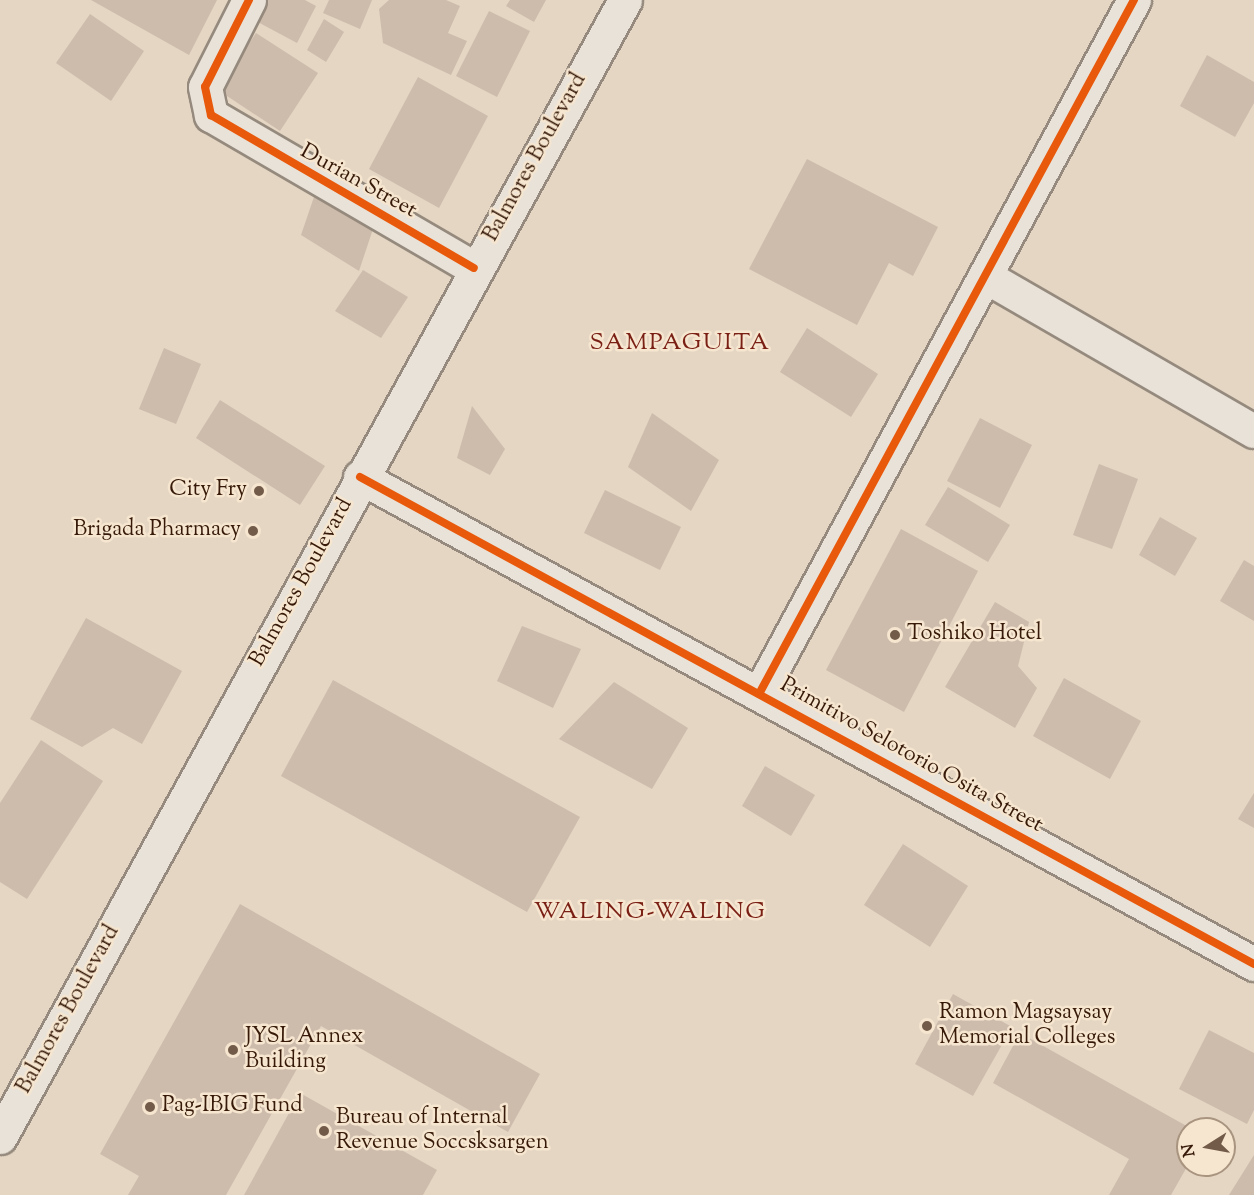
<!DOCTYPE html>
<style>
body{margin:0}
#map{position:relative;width:1254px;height:1195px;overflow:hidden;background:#e4d6c3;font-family:"Sorts Mill Goudy",serif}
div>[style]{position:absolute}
.building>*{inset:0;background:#cdbcac}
.roads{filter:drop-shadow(2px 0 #958a7d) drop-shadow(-2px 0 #958a7d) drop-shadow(0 2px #958a7d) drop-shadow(0 -2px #958a7d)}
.street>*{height:33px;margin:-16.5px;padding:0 16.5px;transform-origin:16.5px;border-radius:16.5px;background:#e9e2d8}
.secondary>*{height:33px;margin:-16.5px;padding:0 16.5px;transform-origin:16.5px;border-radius:16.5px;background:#e9e2d8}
.cycleway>*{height:8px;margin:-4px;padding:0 4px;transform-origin:4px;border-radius:4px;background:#e8590c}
.dots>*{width:16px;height:16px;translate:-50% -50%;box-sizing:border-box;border:3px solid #f6e6d0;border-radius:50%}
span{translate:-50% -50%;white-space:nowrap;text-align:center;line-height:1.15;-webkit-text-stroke:5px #f6e6d0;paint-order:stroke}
.street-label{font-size:22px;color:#361908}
.poi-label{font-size:22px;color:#361908}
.right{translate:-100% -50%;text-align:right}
.left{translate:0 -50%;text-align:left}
.neighbourhood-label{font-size:24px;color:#7a1f14;letter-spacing:1.5px}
.north{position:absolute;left:1176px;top:1117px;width:60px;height:60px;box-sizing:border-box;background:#f6e6d0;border:2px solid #a99480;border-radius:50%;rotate:259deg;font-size:16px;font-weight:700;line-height:24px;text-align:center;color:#361908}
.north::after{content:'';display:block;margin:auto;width:21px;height:27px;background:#735b49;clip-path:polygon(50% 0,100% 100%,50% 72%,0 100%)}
</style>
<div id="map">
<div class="building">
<div style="clip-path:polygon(91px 0,217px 0,189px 55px)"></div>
<div style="clip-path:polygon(265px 0,305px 0,316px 6px,297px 43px,254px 20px)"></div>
<div style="clip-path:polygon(329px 0,372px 0,360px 29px,323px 13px)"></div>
<div style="clip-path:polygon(389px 0,446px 0,460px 6px,448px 33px,467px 41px,451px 75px,383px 43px,379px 9px)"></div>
<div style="clip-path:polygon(510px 0,546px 0,534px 22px,506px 6px)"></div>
<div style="clip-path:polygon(489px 11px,530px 31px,497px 97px,456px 76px)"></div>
<div style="clip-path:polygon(90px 14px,144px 51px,111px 101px,56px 63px)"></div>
<div style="clip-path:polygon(324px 19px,344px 32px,326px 62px,307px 50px)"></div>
<div style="clip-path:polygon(256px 33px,318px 73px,280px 131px,218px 90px)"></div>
<div style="clip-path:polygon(1207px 55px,1254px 82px,1254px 103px,1235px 137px,1180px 106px)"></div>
<div style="clip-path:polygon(418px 77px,488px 116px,439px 208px,369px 169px)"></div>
<div style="clip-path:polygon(807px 159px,938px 227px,913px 276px,889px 263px,857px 325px,749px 269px)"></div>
<div style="clip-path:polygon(316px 191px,373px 229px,359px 271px,301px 235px)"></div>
<div style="clip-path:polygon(363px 270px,408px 297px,381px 338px,335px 311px)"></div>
<div style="clip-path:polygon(807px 328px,878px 374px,851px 417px,780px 372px)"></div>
<div style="clip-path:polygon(164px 348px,201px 364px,176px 424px,139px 409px)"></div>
<div style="clip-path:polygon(220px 400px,325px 466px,300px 505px,196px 438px)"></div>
<div style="clip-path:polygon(472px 406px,505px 449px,490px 475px,457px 458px)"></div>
<div style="clip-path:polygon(652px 413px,719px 460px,691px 511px,628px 467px)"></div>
<div style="clip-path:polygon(980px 418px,1032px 445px,1000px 508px,947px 481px)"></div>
<div style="clip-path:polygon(1099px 464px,1138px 479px,1112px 549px,1073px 535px)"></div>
<div style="clip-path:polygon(948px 487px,1010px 525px,988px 562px,925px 525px)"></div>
<div style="clip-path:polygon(605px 490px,681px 527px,660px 570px,584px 533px)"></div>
<div style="clip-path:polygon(1160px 517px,1197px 538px,1175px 576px,1139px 555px)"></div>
<div style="clip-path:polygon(901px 529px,978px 571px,904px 712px,826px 670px)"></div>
<div style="clip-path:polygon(1244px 560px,1254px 566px,1254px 621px,1220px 601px)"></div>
<div style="clip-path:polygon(995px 602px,1029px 622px,1018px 666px,1037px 688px,1015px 728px,945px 687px)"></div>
<div style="clip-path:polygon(86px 618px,182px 671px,142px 744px,113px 728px,82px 747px,30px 719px)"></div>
<div style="clip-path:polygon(522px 626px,581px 649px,553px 708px,497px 681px)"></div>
<div style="clip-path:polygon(1064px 678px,1141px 721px,1110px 779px,1033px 736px)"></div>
<div style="clip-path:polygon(333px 680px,580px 817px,527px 912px,281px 776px)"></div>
<div style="clip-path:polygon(614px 682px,688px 728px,652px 789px,559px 739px)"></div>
<div style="clip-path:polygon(41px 740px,103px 781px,27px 899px,0 882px,0 803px)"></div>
<div style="clip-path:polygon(765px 766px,815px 795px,791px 836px,742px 806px)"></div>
<div style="clip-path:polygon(1254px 793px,1254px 828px,1238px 819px)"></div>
<div style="clip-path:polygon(903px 844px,968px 886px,930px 947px,864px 905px)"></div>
<div style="clip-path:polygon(240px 904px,540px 1074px,508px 1132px,321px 1026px,226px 1195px,128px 1195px,139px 1176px,100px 1154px)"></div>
<div style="clip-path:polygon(953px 994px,1012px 1027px,973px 1096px,915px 1064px)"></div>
<div style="clip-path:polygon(1209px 1030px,1254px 1053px,1254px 1110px,1247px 1124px,1179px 1089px)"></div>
<div style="clip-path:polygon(1020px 1033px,1192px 1129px,1188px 1165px,1171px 1195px,1109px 1195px,1129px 1159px,993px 1083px)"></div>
<div style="clip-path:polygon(300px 1093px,437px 1170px,423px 1195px,244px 1195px)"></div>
<div style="clip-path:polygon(1254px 1155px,1254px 1195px,1229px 1195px)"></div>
</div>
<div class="roads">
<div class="street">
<div style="left:249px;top:0;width:97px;rotate:116.8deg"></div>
<div style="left:205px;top:87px;width:29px;rotate:78deg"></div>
<div style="left:211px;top:115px;width:304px;rotate:30.2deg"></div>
<div style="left:985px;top:276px;width:310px;rotate:30deg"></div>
<div style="left:360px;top:477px;width:1018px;rotate:28.58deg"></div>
<div style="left:759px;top:694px;width:789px;rotate:-61.62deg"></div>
</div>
<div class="secondary">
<div style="left:0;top:1137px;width:1297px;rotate:-61.2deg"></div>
</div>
</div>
<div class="cycleway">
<div style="left:249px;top:0;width:97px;rotate:116.8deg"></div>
<div style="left:205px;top:87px;width:29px;rotate:78deg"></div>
<div style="left:211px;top:115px;width:304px;rotate:30.2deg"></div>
<div style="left:360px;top:477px;width:1018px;rotate:28.58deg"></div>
<div style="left:759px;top:694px;width:789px;rotate:-61.62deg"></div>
</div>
<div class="dots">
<div style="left:259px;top:491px;background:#735b49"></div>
<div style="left:253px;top:531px;background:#735b49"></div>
<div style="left:895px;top:635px;background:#735b49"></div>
<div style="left:927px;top:1026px;background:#735b49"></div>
<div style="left:233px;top:1050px;background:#735b49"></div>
<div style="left:150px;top:1107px;background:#735b49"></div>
<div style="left:324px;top:1131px;background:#735b49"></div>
</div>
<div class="street-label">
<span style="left:536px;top:158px;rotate:-61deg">Balmores Boulevard</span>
<span style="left:358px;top:182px;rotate:29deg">Durian Street</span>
<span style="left:302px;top:583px;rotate:-61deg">Balmores Boulevard</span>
<span style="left:911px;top:756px;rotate:29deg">Primitivo Selotorio Osita Street</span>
<span style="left:69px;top:1010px;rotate:-61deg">Balmores Boulevard</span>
</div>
<div class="poi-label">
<span class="right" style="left:247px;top:491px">City Fry</span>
<span class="right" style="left:241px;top:531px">Brigada Pharmacy</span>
<span class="left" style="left:907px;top:635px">Toshiko Hotel</span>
<span class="left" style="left:939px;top:1026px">Ramon Magsaysay<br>Memorial Colleges</span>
<span class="left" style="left:245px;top:1050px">JYSL Annex<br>Building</span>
<span class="left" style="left:162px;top:1107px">Pag-IBIG Fund</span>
<span class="left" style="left:336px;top:1131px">Bureau of Internal<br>Revenue Soccsksargen</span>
</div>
<div class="neighbourhood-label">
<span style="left:680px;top:344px">SAMPAGUITA</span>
<span style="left:650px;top:913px">WALING-WALING</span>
</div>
<div class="north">N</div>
</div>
